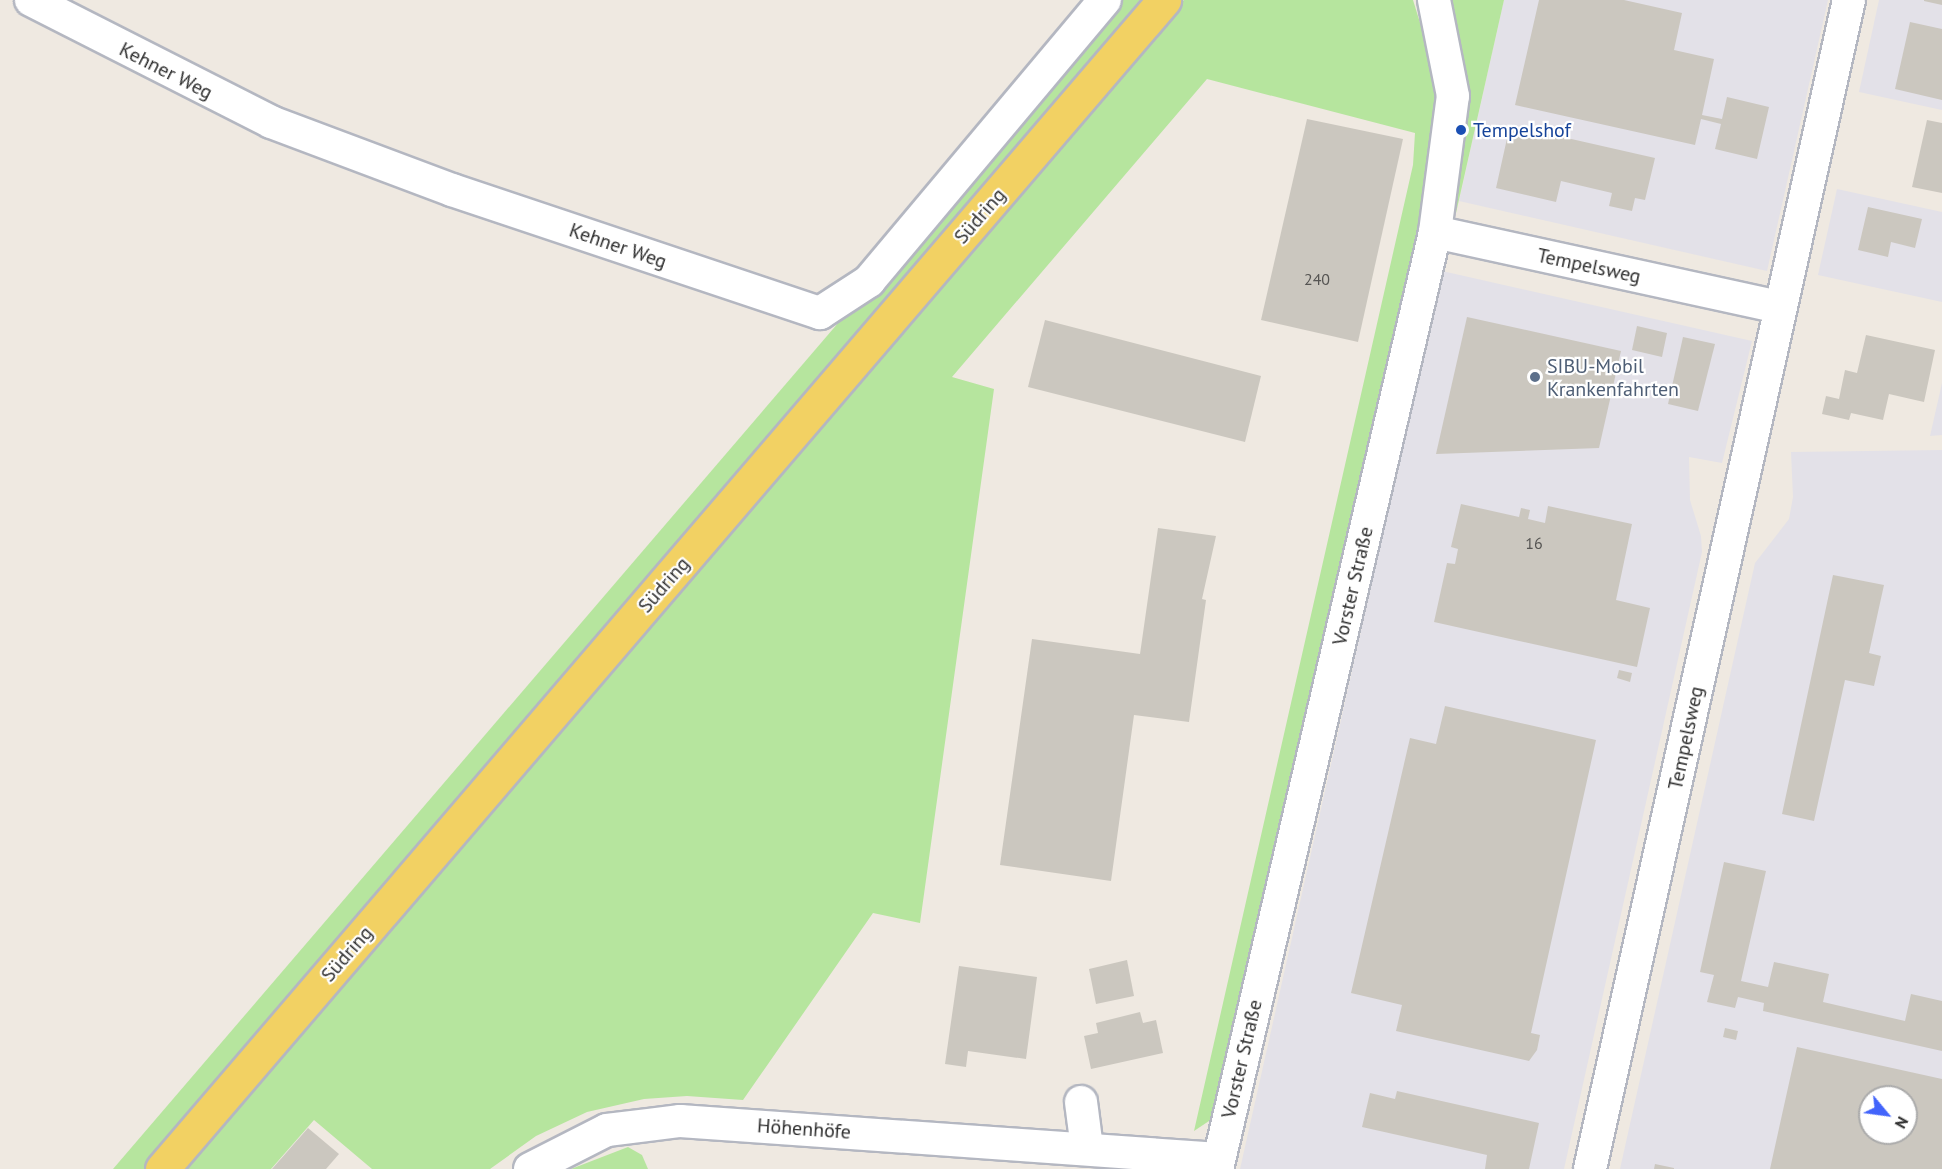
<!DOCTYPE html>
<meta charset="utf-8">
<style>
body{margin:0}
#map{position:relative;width:1942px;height:1169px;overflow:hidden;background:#efe9e1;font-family:"PT Sans",sans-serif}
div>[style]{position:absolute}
.industrial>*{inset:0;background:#e3e1e8}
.green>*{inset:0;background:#b6e59e}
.building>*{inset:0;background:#cbc7bf}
.roads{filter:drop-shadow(2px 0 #b4b7c1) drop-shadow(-2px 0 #b4b7c1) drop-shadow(0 2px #b4b7c1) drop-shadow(0 -2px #b4b7c1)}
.minor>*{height:32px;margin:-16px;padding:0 16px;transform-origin:16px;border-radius:16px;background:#fff}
.major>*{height:33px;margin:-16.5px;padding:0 16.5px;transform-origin:16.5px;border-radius:16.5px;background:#f2d163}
.dots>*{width:16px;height:16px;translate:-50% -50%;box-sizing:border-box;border:3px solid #fff;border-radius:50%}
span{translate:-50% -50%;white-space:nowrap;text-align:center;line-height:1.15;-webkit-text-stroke:4.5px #fff;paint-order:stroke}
.number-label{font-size:16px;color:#555452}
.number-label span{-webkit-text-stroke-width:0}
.street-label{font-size:20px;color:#2e2e2e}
.transit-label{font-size:20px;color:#164399}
.left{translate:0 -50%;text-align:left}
.service-label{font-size:20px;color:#4e5e75}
.north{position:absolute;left:1858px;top:1085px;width:60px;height:60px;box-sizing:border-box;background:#fff;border:2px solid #ababab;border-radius:50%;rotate:119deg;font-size:16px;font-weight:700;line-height:24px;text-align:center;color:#2e2e2e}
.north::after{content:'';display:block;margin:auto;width:21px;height:27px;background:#4264fb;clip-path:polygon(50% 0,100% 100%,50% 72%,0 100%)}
</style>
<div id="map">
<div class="industrial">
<div style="clip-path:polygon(1504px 0,1828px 0,1767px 271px,1459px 201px)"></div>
<div style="clip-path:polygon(1879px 0,1942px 0,1942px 110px,1859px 92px)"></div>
<div style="clip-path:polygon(1837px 189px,1942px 212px,1942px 302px,1818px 275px)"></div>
<div style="clip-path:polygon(1442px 271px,1752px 341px,1722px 463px,1689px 457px,1690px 500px,1701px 536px,1702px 552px,1564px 1169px,1240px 1169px)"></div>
<div style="clip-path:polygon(1942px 383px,1942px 435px,1930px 436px)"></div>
<div style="clip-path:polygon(evenodd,1942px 450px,1942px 1169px,1620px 1169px,1755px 563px,1789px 519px,1793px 497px,1791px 452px,1942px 450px,1870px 1097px,1906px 1097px,1906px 1133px,1870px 1133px,1870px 1097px)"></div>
</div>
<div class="green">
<div style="clip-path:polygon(1115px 0,1140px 0,856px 339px,147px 1169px,113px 1169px)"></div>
<div style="clip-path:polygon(1184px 0,1413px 0,1434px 68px,1438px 123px,1423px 225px,1215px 1117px,1194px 1131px,1413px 165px,1415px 133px,1207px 79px,952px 377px,994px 389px,920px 923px,873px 913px,743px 1100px,687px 1096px,644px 1099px,587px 1112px,536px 1136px,490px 1169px,372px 1169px,314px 1120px,271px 1169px,178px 1169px)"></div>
<div style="clip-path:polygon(1449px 0,1504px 0,1456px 213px,1452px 201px)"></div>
<div style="clip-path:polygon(628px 1147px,642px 1155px,648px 1169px,571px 1169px)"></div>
</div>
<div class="building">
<div style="clip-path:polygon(1539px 0,1624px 0,1682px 13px,1674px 50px,1714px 59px,1702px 115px,1722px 119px,1727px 97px,1769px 107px,1757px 159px,1715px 149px,1721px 124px,1701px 119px,1695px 145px,1515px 105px)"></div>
<div style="clip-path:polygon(1942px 0,1942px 5px,1924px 1px,1924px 0)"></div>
<div style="clip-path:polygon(1910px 22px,1942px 29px,1942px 100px,1895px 89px)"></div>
<div style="clip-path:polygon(1307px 119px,1403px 139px,1358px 342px,1261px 320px)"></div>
<div style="clip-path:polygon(1927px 120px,1942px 123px,1942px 193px,1912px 187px)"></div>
<div style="clip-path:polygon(1510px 125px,1655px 158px,1645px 200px,1635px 198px,1632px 211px,1609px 206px,1612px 193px,1561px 181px,1556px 202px,1496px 188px)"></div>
<div style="clip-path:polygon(1868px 207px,1922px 219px,1915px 248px,1891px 242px,1888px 257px,1858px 250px)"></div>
<div style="clip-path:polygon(1467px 317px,1621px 351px,1599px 448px,1436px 454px)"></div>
<div style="clip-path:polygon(1045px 320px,1261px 376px,1245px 442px,1028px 387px)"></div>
<div style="clip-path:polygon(1637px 326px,1667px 333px,1662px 357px,1632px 350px)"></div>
<div style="clip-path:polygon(1866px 335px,1935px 350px,1924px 402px,1889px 394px,1883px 420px,1851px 413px,1849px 420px,1822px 414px,1826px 396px,1839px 399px,1845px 370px,1857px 373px)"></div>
<div style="clip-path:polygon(1683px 337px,1715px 344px,1698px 411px,1668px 404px)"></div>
<div style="clip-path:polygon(1461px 504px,1519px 517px,1521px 508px,1530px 510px,1528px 519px,1545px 523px,1548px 506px,1632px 524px,1616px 600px,1650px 608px,1637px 667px,1434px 622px,1447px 563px,1455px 564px,1458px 549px,1451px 547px)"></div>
<div style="clip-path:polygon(1158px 528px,1216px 536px,1202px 599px,1206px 600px,1189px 722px,1134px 715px,1111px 881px,1000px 865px,1032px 639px,1140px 654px)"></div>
<div style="clip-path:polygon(1833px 575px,1884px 585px,1869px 653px,1881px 656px,1874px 686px,1845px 680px,1814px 821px,1782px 814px)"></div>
<div style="clip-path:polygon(1619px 670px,1632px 673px,1630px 682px,1617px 678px)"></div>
<div style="clip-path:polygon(1445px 706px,1596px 740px,1531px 1033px,1540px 1035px,1537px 1050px,1529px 1061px,1396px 1031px,1402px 1005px,1351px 993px,1410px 738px,1436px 744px)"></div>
<div style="clip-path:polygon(1724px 862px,1766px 871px,1741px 981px,1768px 987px,1774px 962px,1829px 974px,1823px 1002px,1905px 1021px,1911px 994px,1942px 1001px,1942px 1051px,1763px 1011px,1764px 1003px,1738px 997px,1735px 1008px,1707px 1002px,1714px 975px,1700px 972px)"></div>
<div style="clip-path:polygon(1127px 960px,1134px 996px,1096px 1004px,1089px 969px)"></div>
<div style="clip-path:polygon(959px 966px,1037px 977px,1026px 1059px,968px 1051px,966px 1067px,945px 1064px)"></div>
<div style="clip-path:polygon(1140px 1012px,1143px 1023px,1156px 1020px,1163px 1053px,1091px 1069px,1084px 1036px,1098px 1033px,1096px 1023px)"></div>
<div style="clip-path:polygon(1725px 1028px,1738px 1031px,1736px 1040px,1723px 1037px)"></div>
<div style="clip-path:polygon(evenodd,1797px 1047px,1942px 1079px,1942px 1169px,1770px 1169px,1797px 1047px,1870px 1097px,1906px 1097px,1906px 1133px,1870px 1133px,1870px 1097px)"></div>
<div style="clip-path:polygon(1397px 1091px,1539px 1123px,1529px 1169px,1485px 1169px,1487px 1155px,1362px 1127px,1370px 1093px,1395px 1099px)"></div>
<div style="clip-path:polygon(308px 1128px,339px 1154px,326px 1169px,272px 1169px)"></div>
<div style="clip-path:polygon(1655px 1164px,1674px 1168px,1674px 1169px,1654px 1169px)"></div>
</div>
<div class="roads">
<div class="minor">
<div style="left:31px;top:0;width:269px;rotate:26.9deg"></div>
<div style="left:271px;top:122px;width:193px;rotate:20.6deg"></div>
<div style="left:452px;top:190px;width:388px;rotate:18.5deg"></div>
<div style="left:820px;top:313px;width:59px;rotate:-33.1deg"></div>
<div style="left:869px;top:281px;width:367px;rotate:-50deg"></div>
<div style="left:1435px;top:232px;width:352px;rotate:12.3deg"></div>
<div style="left:1081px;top:1102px;width:46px;rotate:82.6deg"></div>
<div style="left:530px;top:1169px;width:86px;rotate:-26.9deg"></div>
<div style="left:607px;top:1130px;width:74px;rotate:-7deg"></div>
<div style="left:680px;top:1121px;width:540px;rotate:4.03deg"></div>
<div style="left:1217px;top:1169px;width:962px;rotate:-76.9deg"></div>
<div style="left:1435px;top:232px;width:137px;rotate:-82.5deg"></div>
<div style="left:1453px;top:96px;width:98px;rotate:-101.2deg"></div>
<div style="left:1590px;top:1169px;width:1197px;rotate:-77.51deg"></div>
</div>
<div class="major">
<div style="left:162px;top:1169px;width:1540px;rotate:-49.4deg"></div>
</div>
</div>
<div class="dots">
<div style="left:1461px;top:130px;background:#1a4fb4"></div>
<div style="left:1535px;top:377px;background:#5c6f8a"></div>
</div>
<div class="number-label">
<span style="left:1317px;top:279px">240</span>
<span style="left:1534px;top:543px">16</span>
</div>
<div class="street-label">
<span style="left:166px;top:71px;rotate:27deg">Kehner Weg</span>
<span style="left:980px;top:216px;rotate:-49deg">Südring</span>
<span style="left:618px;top:246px;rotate:19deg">Kehner Weg</span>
<span style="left:1589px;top:266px;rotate:12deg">Tempelsweg</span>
<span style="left:664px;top:585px;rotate:-49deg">Südring</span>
<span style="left:1353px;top:586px;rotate:-77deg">Vorster Straße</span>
<span style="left:1686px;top:738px;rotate:-78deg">Tempelsweg</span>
<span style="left:347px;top:954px;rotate:-49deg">Südring</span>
<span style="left:1242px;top:1059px;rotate:-77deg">Vorster Straße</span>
<span style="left:804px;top:1129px;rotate:4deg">Höhenhöfe</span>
</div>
<div class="transit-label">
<span class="left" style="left:1473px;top:130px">Tempelshof</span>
</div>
<div class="service-label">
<span class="left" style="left:1547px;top:378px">SIBU-Mobil<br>Krankenfahrten</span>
</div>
<div class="north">N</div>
</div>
